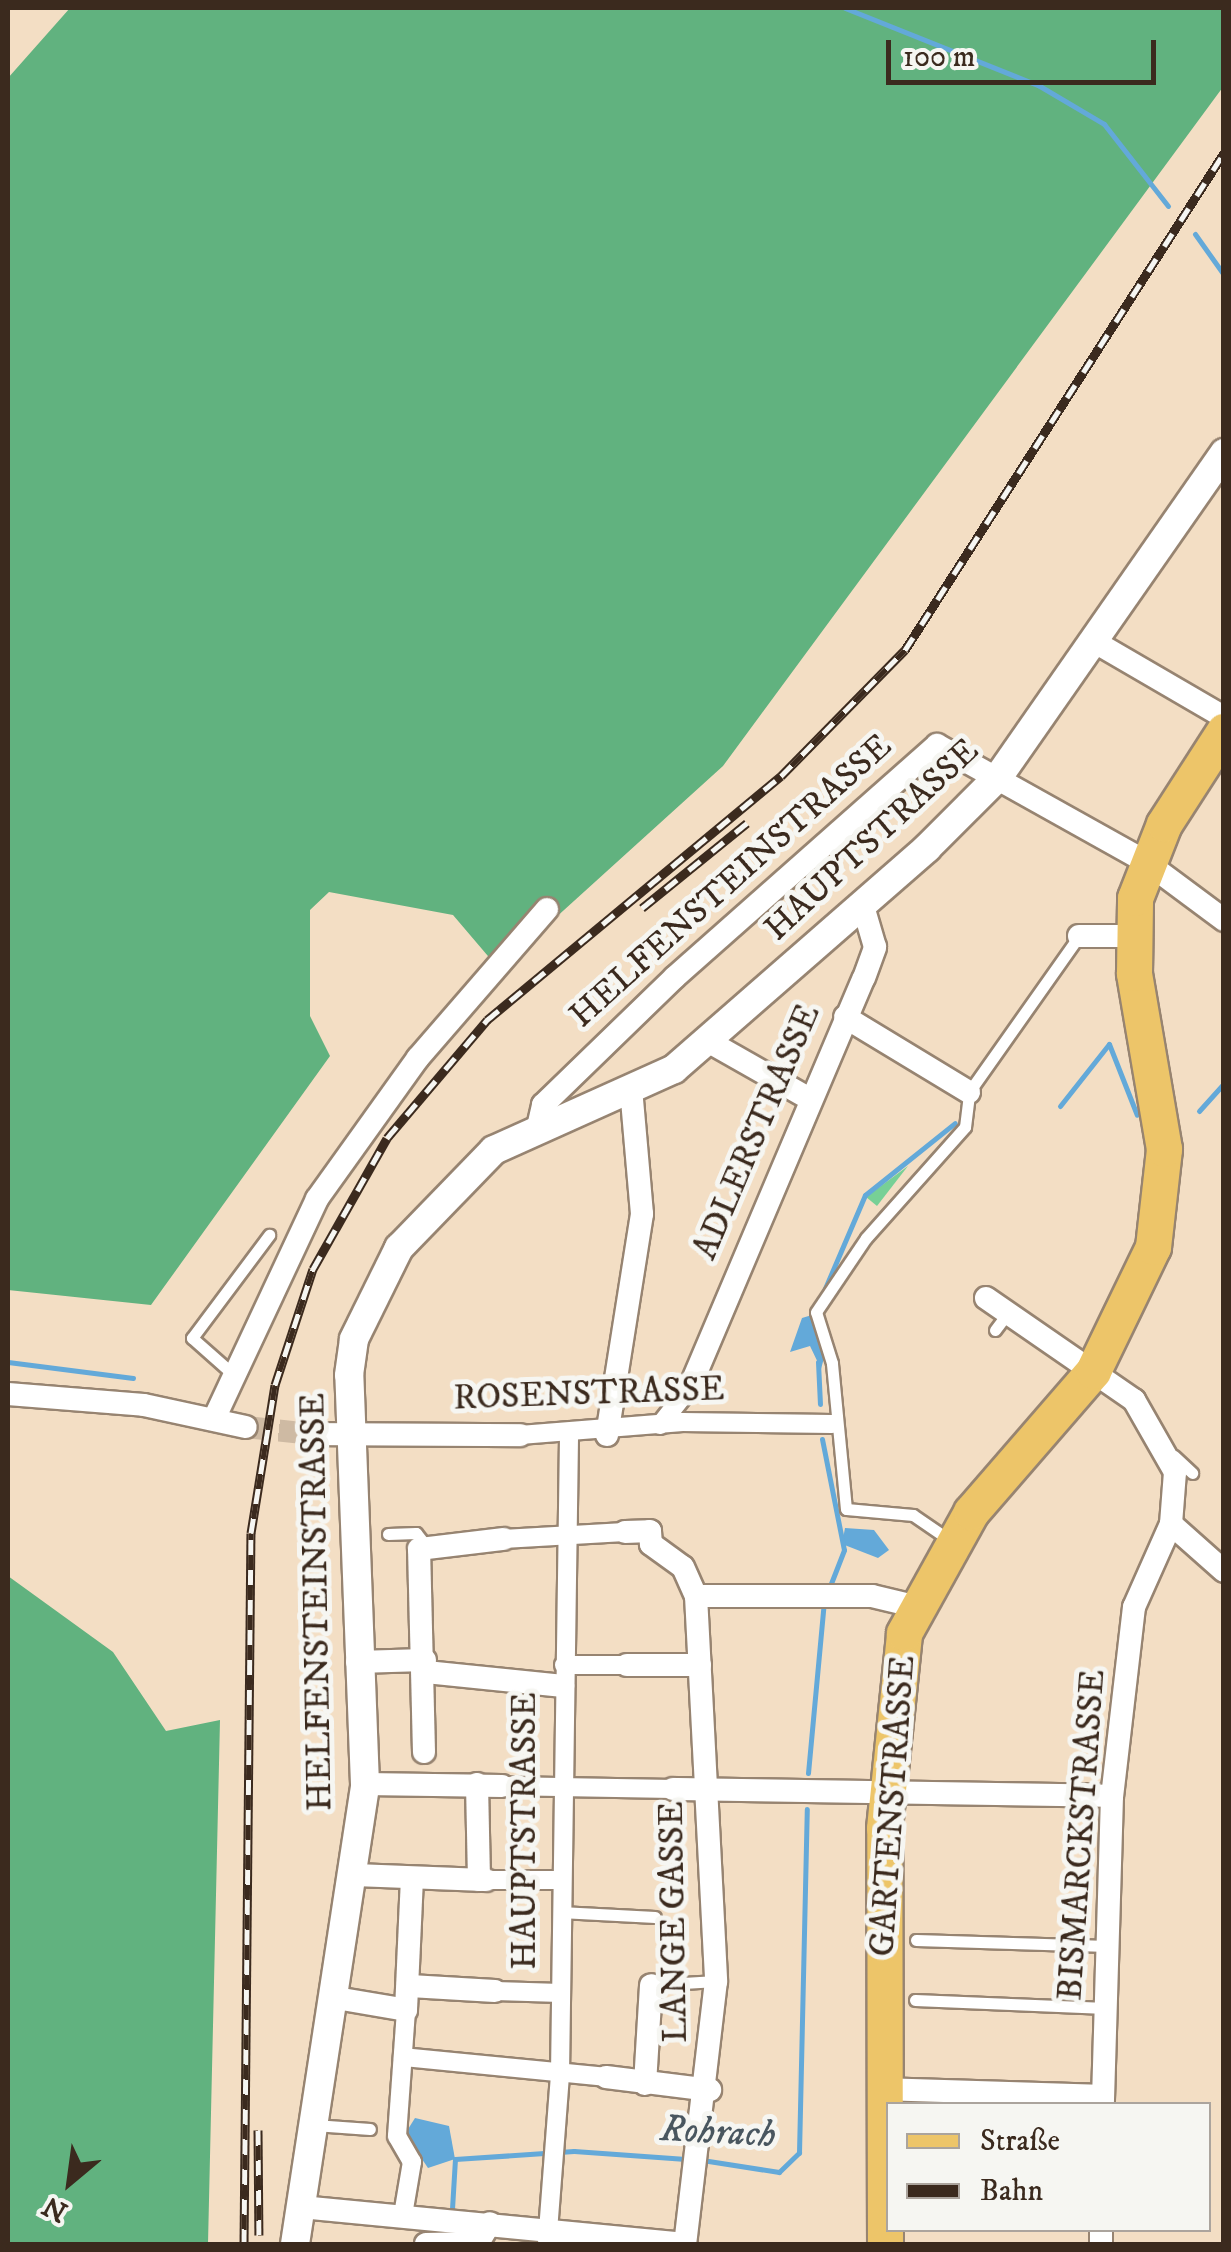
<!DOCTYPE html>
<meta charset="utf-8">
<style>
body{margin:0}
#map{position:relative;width:1231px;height:2252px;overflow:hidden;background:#f3dec4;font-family:"IM FELL DW Pica",serif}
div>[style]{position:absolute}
.green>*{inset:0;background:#77d096}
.forest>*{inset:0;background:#61b27f}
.water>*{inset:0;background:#63a9d9}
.stream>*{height:5px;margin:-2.5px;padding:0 2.5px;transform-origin:2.5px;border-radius:2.5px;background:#63a9d9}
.minor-tunnel>*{height:22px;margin-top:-11px;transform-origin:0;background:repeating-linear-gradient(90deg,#cebaa3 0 22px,transparent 0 33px)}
.roads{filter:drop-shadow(2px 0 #978471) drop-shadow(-2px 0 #978471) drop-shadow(0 2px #978471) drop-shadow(0 -2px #978471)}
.service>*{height:11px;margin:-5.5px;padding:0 5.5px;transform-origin:5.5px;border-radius:5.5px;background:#fff}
.pedestrian>*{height:18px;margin:-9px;padding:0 9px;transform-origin:9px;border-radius:9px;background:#fff}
.minor>*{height:22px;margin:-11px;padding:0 11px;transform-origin:11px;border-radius:11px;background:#fff}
.tertiary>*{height:28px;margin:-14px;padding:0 14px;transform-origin:14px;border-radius:14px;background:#fff}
.primary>*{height:35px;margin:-17.5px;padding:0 17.5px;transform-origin:17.5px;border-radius:17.5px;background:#edc569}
.rail>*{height:9px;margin-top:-4.5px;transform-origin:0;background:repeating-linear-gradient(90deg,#f6f6f2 0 15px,#3b2a1e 0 30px);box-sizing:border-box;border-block:2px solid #3b2a1e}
span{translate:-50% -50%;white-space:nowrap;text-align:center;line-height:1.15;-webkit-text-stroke:10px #f6f6f2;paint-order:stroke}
.street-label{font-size:35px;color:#3b2a1e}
.water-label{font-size:38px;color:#49565f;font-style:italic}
.frame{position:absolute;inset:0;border:10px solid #3b2a1e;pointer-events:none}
.legend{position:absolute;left:886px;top:2102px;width:325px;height:130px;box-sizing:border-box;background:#f6f6f2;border:2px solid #aba49d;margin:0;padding:12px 18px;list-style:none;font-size:30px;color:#3b2a1e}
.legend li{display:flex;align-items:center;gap:20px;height:50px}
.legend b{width:50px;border:2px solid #aba49d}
.north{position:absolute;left:20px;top:2132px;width:100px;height:100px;-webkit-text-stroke:8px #f6f6f2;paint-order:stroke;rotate:209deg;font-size:28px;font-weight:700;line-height:40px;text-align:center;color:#3b2a1e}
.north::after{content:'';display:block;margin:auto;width:35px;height:45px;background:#3b2a1e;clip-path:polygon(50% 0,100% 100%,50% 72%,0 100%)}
.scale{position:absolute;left:886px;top:40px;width:270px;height:45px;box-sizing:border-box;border:5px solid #3b2a1e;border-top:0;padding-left:12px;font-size:30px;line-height:35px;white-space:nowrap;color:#3b2a1e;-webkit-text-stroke:8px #f6f6f2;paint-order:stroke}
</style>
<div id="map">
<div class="green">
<div style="clip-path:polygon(908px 1166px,877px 1206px,866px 1197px)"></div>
</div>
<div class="forest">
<div style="clip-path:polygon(70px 8px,1223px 8px,1223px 87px,723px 766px,499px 969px,453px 915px,329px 892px,310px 910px,310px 1016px,330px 1056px,151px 1305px,8px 1290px,8px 78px)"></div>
<div style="clip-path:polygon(8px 1576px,113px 1652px,166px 1731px,220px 1720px,208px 2244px,8px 2244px)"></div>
</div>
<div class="water">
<div style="clip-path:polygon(812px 1315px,827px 1347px,821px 1369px,810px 1346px,790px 1352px,802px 1318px)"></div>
<div style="clip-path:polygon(845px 1528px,874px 1530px,889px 1550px,878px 1558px,842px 1544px)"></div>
<div style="clip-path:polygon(415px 2118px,449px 2126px,455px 2159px,428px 2168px,405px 2134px)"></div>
</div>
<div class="stream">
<div style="left:845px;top:8px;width:208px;rotate:21.8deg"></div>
<div style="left:1038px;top:85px;width:77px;rotate:30.6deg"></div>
<div style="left:1104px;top:124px;width:104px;rotate:52deg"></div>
<div style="left:1195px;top:234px;width:50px;rotate:54.7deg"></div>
<div style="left:1060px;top:1106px;width:79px;rotate:-51.7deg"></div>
<div style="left:1109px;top:1044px;width:76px;rotate:68.5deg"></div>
<div style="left:1199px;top:1111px;width:38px;rotate:-48deg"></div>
<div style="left:811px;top:1321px;width:137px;rotate:-66.8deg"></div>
<div style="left:865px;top:1195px;width:115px;rotate:-38.7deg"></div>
<div style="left:8px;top:1362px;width:126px;rotate:7.3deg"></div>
<div style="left:818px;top:1362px;width:42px;rotate:87.3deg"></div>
<div style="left:822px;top:1439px;width:113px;rotate:78.8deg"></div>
<div style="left:844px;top:1550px;width:44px;rotate:111.3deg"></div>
<div style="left:808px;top:1773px;width:173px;rotate:-84.7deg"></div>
<div style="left:702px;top:2160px;width:78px;rotate:8.9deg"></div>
<div style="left:779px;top:2172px;width:28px;rotate:-44deg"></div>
<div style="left:799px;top:2153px;width:344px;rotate:-88.7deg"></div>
<div style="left:452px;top:2209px;width:50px;rotate:-86.6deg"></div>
<div style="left:455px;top:2159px;width:119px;rotate:-3.8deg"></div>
<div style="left:574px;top:2151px;width:112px;rotate:4.1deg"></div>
</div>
<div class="minor-tunnel">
<div style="left:246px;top:1427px;width:65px;rotate:6.1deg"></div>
</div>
<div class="roads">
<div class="service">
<div style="left:995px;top:1330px;width:21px;rotate:-53deg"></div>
<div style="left:234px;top:1375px;width:56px;rotate:-138.6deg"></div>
<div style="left:192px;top:1338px;width:129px;rotate:-53.2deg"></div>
<div style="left:1174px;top:1456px;width:25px;rotate:43deg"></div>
<div style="left:388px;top:1534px;width:28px;rotate:-2deg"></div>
<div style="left:416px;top:1533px;width:11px;rotate:52deg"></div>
<div style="left:951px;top:1541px;width:46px;rotate:-145.6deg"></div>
<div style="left:913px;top:1515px;width:67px;rotate:-174.9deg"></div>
<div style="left:846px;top:1509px;width:147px;rotate:-95.5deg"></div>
<div style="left:832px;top:1363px;width:53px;rotate:-107.4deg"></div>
<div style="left:816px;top:1312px;width:89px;rotate:-56deg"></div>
<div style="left:866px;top:1238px;width:149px;rotate:-48.3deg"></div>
<div style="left:965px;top:1127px;width:35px;rotate:-83deg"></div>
<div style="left:969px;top:1092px;width:191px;rotate:-54.8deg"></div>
<div style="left:560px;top:1912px;width:95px;rotate:3deg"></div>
<div style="left:916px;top:1940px;width:192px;rotate:1.8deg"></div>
<div style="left:651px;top:1985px;width:65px;rotate:-3.5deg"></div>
<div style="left:915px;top:2000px;width:191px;rotate:2.4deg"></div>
<div style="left:314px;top:2125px;width:56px;rotate:4.1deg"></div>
</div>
<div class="pedestrian">
<div style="left:660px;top:1425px;width:48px;rotate:-51.7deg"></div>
<div style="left:520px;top:1435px;width:163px;rotate:-4.6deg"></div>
<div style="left:682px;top:1422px;width:150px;rotate:0.8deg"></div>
<div style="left:503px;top:1539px;width:122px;rotate:-3.3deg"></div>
<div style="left:564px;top:1665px;width:63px"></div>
<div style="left:502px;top:1786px;width:171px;rotate:1deg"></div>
<div style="left:486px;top:1880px;width:74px"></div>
<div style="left:495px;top:1991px;width:66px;rotate:1.7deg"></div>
<div style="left:403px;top:2057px;width:204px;rotate:5.6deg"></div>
<div style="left:403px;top:2215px;width:54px;rotate:-80.4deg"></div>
<div style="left:412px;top:2162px;width:30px;rotate:-120deg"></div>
<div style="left:397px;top:2136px;width:126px;rotate:-85.9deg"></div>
<div style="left:547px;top:2244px;width:170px;rotate:-85.6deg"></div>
<div style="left:560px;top:2074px;width:640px;rotate:-89.19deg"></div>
</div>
<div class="minor">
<div style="left:1095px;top:642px;width:149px;rotate:30.2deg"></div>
<div style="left:1079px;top:936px;width:53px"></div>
<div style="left:845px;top:1017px;width:145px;rotate:31.2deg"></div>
<div style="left:706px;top:1040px;width:117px;rotate:29.6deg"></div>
<div style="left:538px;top:1127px;width:23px;rotate:-77deg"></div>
<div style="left:543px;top:1105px;width:184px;rotate:-44.1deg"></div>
<div style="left:675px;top:977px;width:350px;rotate:-41.5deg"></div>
<div style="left:937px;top:745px;width:240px;rotate:29.2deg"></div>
<div style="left:1146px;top:862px;width:97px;rotate:36.6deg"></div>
<div style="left:986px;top:1298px;width:180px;rotate:34.6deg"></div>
<div style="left:1134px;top:1400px;width:83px;rotate:60.3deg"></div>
<div style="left:1175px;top:1472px;width:52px;rotate:94.4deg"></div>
<div style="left:1171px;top:1524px;width:91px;rotate:114deg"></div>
<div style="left:1134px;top:1607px;width:190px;rotate:96.6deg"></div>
<div style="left:1112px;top:1796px;width:308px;rotate:91.7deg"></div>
<div style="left:690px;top:1387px;width:444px;rotate:-67deg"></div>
<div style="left:864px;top:978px;width:33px;rotate:-70deg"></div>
<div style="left:875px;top:947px;width:43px;rotate:-106.3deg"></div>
<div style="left:8px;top:1394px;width:136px;rotate:4.6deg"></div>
<div style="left:144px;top:1405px;width:104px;rotate:12.2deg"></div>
<div style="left:214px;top:1419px;width:243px;rotate:-64.9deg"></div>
<div style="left:317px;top:1199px;width:173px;rotate:-54.4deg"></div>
<div style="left:418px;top:1058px;width:197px;rotate:-49.1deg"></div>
<div style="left:311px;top:1434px;width:209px;rotate:0.3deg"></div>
<div style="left:607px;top:1435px;width:224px;rotate:-81deg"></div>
<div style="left:642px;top:1214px;width:125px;rotate:-95deg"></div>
<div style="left:1171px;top:1524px;width:71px;rotate:41.6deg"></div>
<div style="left:625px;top:1532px;width:25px;rotate:-2deg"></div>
<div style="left:650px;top:1531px;width:13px;rotate:86deg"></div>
<div style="left:651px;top:1544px;width:39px;rotate:36deg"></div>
<div style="left:683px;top:1567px;width:32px;rotate:66deg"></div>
<div style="left:696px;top:1596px;width:386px;rotate:87deg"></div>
<div style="left:716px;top:1981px;width:265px;rotate:96.7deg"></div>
<div style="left:696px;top:1596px;width:176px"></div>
<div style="left:872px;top:1596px;width:43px;rotate:13.4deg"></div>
<div style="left:357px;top:1662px;width:68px;rotate:-1.7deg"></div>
<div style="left:627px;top:1665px;width:73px"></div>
<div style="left:426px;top:1672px;width:138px;rotate:5.8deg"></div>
<div style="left:424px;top:1752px;width:203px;rotate:-91.4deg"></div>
<div style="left:419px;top:1549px;width:85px;rotate:-6.8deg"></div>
<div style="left:365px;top:1784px;width:137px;rotate:0.8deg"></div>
<div style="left:477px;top:1784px;width:96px;rotate:88.8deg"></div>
<div style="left:673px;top:1789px;width:439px;rotate:0.9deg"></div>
<div style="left:353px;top:1875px;width:133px;rotate:2.2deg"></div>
<div style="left:410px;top:1986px;width:85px;rotate:3.4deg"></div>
<div style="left:336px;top:1998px;width:71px;rotate:9.7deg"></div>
<div style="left:406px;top:2010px;width:131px;rotate:-87.4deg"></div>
<div style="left:606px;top:2077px;width:105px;rotate:7.1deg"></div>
<div style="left:645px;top:2084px;width:99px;rotate:-86.5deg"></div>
<div style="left:882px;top:2089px;width:221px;rotate:1.8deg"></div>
<div style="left:301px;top:2207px;width:386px;rotate:5.5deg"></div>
<div style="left:426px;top:2244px;width:52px;rotate:-1.1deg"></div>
<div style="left:478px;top:2243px;width:23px;rotate:-59deg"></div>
<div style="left:1101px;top:2244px;width:14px;rotate:-90deg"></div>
</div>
<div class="tertiary">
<div style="left:295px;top:2244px;width:465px;rotate:-81.3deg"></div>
<div style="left:365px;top:1784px;width:409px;rotate:-92.2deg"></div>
<div style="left:349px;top:1375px;width:36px;rotate:-82deg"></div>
<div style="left:354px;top:1339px;width:102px;rotate:-63.7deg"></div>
<div style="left:399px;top:1248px;width:136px;rotate:-45.9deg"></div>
<div style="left:494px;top:1150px;width:197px;rotate:-24.2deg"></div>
<div style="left:674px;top:1069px;width:336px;rotate:-41.1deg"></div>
<div style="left:927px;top:848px;width:102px;rotate:-45deg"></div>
<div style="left:999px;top:776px;width:394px;rotate:-55.1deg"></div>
</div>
<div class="primary">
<div style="left:885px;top:2244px;width:416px;rotate:-90.1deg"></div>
<div style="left:884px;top:1828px;width:196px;rotate:-84.1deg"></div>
<div style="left:904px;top:1633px;width:138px;rotate:-61deg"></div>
<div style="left:971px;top:1512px;width:186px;rotate:-49.1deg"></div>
<div style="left:1093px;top:1371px;width:138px;rotate:-64.2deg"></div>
<div style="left:1153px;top:1247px;width:99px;rotate:-83.6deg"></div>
<div style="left:1164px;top:1149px;width:179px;rotate:-99.7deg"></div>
<div style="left:1134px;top:973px;width:75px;rotate:-89.2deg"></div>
<div style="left:1135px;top:898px;width:79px;rotate:-68.6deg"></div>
<div style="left:1164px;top:824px;width:111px;rotate:-57.2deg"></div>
</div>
</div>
<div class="rail">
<div style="left:642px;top:908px;width:135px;rotate:-39deg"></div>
<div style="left:258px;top:2130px;width:105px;rotate:89.5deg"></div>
<div style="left:244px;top:2244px;width:711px;rotate:-89.44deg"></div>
<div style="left:251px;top:1533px;width:150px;rotate:-80.8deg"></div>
<div style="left:275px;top:1385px;width:122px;rotate:-71.9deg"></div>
<div style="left:313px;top:1269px;width:150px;rotate:-60.5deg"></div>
<div style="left:387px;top:1138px;width:155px;rotate:-49.7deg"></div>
<div style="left:487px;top:1020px;width:382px;rotate:-39.7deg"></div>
<div style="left:781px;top:776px;width:177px;rotate:-45.5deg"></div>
<div style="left:905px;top:650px;width:591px;rotate:-57.31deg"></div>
</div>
<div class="street-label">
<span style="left:872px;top:840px;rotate:-43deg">HAUPTSTRASSE</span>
<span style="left:731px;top:881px;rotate:-42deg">HELFENSTEINSTRASSE</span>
<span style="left:757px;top:1132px;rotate:-67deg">ADLERSTRASSE</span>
<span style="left:589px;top:1394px;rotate:-2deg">ROSENSTRASSE</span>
<span style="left:317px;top:1602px;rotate:-91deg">HELFENSTEINSTRASSE</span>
<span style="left:893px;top:1806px;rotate:-86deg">GARTENSTRASSE</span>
<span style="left:525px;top:1831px;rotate:-90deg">HAUPTSTRASSE</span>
<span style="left:1082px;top:1835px;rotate:-86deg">BISMARCKSTRASSE</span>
<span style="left:674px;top:1922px;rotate:-91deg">LANGE GASSE</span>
</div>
<div class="water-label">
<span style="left:718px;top:2133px;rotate:3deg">Rohrach</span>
</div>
<div class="frame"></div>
<ul class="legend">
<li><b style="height:12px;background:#edc569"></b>Straße</li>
<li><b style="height:12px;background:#3b2a1e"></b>Bahn</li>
</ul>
<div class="north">N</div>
<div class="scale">100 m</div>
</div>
